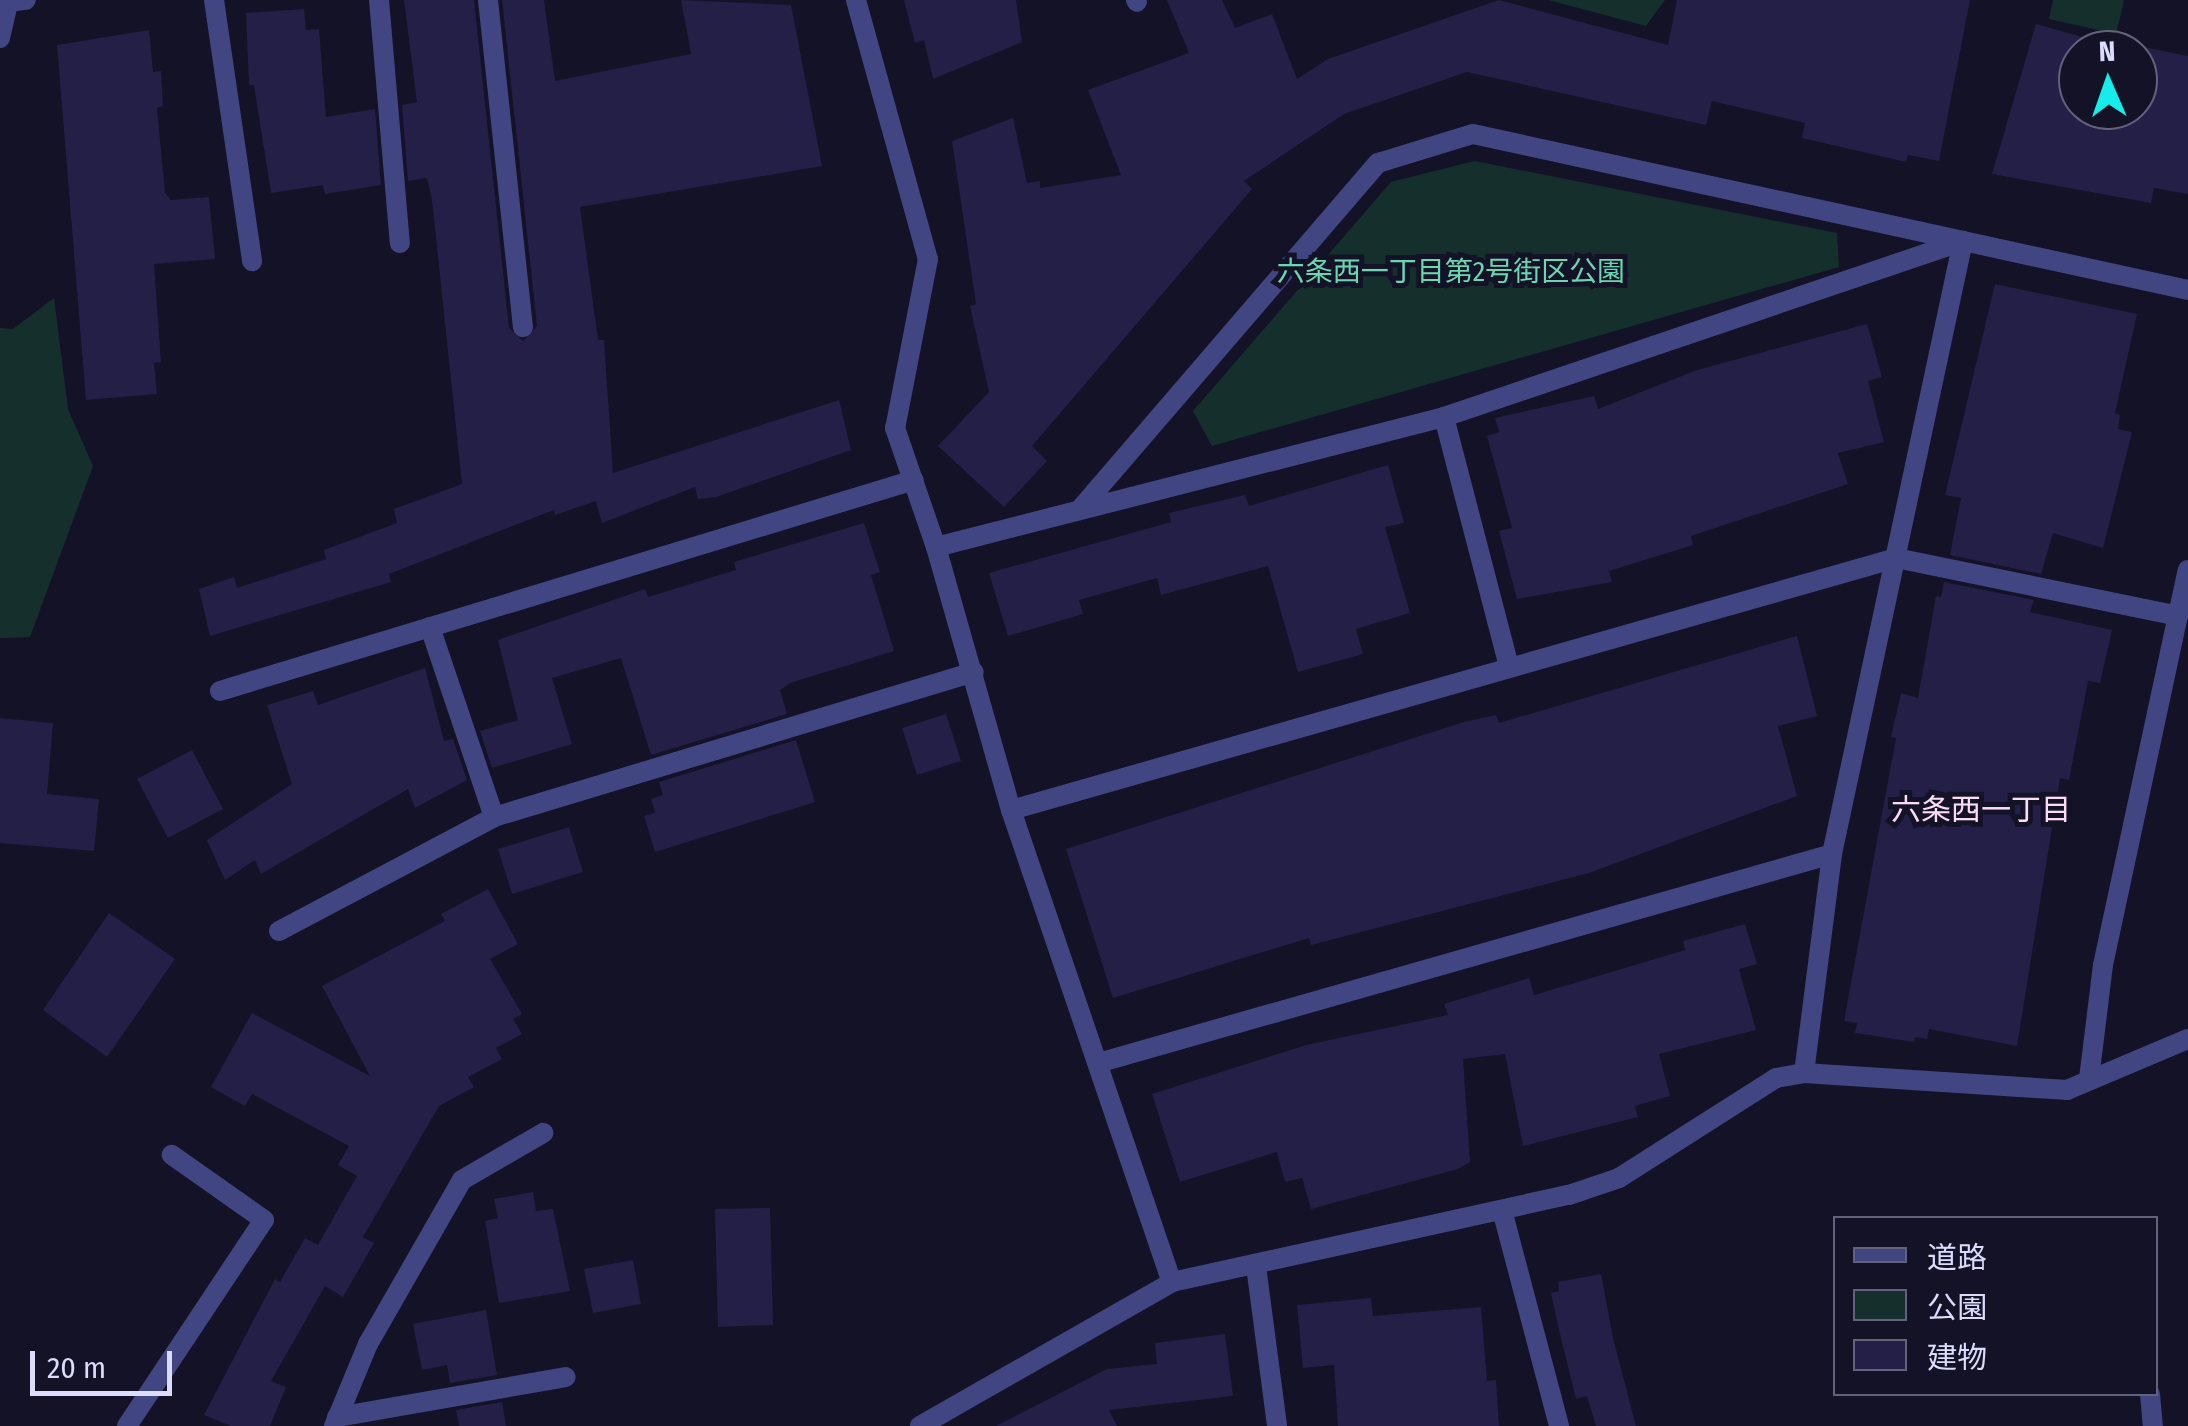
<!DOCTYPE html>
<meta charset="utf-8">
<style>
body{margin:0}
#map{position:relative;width:2188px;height:1426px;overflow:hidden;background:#131227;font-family:"Fira Sans Condensed","Noto Sans JP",sans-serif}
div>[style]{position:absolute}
.green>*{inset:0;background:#15302c}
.building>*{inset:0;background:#231f46}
.service>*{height:20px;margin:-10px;padding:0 10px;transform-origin:10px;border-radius:10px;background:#414682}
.minor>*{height:20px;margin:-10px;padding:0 10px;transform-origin:10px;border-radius:10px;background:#414682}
.tertiary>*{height:20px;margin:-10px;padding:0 10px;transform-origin:10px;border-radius:10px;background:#414682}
span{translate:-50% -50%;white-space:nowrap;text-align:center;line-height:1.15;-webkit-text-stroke:10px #131227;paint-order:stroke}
.park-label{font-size:28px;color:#6bd7b0}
.neighbourhood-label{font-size:30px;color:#fcdcf4}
.legend{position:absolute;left:1833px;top:1216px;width:325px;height:180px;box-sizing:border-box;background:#131227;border:2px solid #63627c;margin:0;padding:12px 18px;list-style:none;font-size:30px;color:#dbdbfc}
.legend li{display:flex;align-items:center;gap:20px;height:50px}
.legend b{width:50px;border:2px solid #63627c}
.north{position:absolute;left:2058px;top:30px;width:100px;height:100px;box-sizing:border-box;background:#131227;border:2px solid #63627c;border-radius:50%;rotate:358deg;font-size:28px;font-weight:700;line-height:40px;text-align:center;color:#dbdbfc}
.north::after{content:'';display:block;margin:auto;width:35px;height:45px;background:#16ece9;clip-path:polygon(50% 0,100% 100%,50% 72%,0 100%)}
.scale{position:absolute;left:30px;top:1351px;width:142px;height:45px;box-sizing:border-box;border:5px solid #dbdbfc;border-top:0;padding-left:12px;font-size:30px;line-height:35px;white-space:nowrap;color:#dbdbfc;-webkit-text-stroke:8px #131227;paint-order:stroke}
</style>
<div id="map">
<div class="green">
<div style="clip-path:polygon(1548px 0,1665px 0,1646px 26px)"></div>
<div style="clip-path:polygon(2053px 0,2124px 0,2116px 34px,2049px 19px)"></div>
<div style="clip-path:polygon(1475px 161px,1837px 233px,1839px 267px,1212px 446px,1193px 411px,1391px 182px)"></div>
<div style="clip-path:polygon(54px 298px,68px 409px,93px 466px,30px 637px,0 638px,0 328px,13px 329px)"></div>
</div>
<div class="building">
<div style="clip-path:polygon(404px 0,474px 0,509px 328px,523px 341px,537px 326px,502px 0,544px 0,555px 81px,691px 54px,681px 0,791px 5px,822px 166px,580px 207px,598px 340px,604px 340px,613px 473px,839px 400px,851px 450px,716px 497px,698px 499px,695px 487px,602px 523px,596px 501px,555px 515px,554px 510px,389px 574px,391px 582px,210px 636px,199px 589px,234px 577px,237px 588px,326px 559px,324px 550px,397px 523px,394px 509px,462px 484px,432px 200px,427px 178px,408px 181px,402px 105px,417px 102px)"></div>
<div style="clip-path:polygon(904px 0,1016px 0,1022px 42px,933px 79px,924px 40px,915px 43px)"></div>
<div style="clip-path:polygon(1167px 0,1222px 0,1235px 28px,1272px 14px,1297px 79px,1328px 59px,1499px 0,1668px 45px,1677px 0,1970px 0,1939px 161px,1908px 155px,1906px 162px,1802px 138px,1805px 123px,1712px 101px,1706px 125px,1467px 72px,1344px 114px,1244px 181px,1252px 189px,1032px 446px,1047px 461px,1004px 507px,938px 446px,989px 392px,970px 306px,976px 304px,952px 141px,1013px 118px,1027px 183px,1040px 181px,1040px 188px,1121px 175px,1088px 90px,1189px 53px)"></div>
<div style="clip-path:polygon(304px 9px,306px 30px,319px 29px,326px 117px,375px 109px,381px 185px,325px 194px,323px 185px,271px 193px,254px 85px,249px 85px,246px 13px)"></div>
<div style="clip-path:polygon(evenodd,2036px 24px,2118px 47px,2119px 42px,2188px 56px,2188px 194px,2154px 188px,2151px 203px,1992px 174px,2036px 24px,2078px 50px,2138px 50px,2138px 110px,2078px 110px,2078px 50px)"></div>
<div style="clip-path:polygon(149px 30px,153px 72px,161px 71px,163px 106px,157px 108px,165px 193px,171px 200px,209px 197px,215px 259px,154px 264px,161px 362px,154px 363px,157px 394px,86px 400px,57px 45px)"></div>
<div style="clip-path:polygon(1995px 284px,2137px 314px,2115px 413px,2120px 415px,2118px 429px,2132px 432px,2103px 548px,2053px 533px,2041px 574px,1950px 555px,1961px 498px,1945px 495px)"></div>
<div style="clip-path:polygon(1867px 324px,1882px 377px,1868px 381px,1884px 442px,1838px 453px,1848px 484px,1691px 536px,1693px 545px,1609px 571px,1612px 582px,1517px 599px,1499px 531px,1512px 528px,1487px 436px,1499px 432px,1495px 418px,1594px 396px,1598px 409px,1697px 370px)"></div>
<div style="clip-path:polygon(1388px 465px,1404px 523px,1385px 527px,1410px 613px,1356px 629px,1363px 654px,1298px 672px,1268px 566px,1161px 595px,1157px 578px,1079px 600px,1083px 614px,1008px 636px,989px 573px,1171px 522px,1169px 513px,1245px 495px,1249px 506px)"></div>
<div style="clip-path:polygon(864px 523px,880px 572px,871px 575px,894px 651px,790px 683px,780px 690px,787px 714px,651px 755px,621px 658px,552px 678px,572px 744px,492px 768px,480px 731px,518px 720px,498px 640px,645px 589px,648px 597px,736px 570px,734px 562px)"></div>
<div style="clip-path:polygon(1944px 582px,2034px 600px,2030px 612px,2112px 630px,2100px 683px,2088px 681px,2069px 780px,2060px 778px,2017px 1046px,1929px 1029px,1927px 1039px,1915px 1037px,1914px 1042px,1855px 1033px,1857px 1023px,1844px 1021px,1896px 738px,1891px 737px,1901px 693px,1918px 698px,1936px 596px,1941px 597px)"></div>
<div style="clip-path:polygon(1797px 636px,1817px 716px,1778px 726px,1797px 796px,1589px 873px,1311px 945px,1309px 938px,1113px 998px,1066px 849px,1464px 722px,1496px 715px,1499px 723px)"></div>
<div style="clip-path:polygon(425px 668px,444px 741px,453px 739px,467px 780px,415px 808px,408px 789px,261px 874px,255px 860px,225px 880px,207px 840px,292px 784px,267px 705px,313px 691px,318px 705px)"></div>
<div style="clip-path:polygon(946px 714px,961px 761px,917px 775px,902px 728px)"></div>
<div style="clip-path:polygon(0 718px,53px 723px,47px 794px,99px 799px,94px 851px,0 843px)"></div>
<div style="clip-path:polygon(796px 740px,815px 802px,655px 852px,644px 816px,655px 813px,651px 799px,663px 795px,659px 782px)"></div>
<div style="clip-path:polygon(192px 750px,223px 809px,168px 838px,137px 779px)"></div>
<div style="clip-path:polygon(569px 827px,583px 872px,512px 894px,498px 849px)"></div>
<div style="clip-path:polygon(488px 889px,518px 944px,490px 959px,522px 1014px,513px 1019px,522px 1034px,496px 1048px,502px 1059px,468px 1077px,474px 1087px,439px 1106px,363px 1237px,374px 1243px,343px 1297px,325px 1286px,271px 1381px,286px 1387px,270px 1426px,231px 1426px,204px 1415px,275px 1279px,280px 1282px,305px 1238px,318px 1245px,357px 1176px,338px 1165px,349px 1146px,252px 1094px,245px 1106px,211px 1087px,252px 1013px,370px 1076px,322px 986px,445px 921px,441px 914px)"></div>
<div style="clip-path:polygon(109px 913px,175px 959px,107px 1057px,43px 1010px)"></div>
<div style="clip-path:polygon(1745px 924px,1757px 964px,1739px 969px,1756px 1030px,1659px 1054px,1670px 1096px,1635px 1106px,1638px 1117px,1523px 1146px,1505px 1054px,1463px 1059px,1470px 1162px,1458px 1169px,1311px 1209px,1302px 1178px,1285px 1182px,1277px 1152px,1180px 1182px,1152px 1094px,1306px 1045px,1448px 1015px,1444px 1004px,1529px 978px,1534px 995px,1685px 950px,1683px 941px)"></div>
<div style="clip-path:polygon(533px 1192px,536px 1211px,553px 1209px,570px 1291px,499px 1303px,485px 1221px,498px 1218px,494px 1199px)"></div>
<div style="clip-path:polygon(770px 1208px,773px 1325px,718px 1327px,715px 1209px)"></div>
<div style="clip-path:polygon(633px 1260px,641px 1304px,593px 1313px,584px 1269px)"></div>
<div style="clip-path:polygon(1601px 1274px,1613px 1338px,1636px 1426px,1596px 1426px,1587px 1396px,1576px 1399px,1559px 1330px,1551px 1293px,1559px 1291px,1558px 1282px)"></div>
<div style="clip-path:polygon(1371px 1298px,1373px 1316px,1481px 1307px,1487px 1381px,1496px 1380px,1499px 1426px,1338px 1426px,1334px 1365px,1303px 1368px,1297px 1305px)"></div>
<div style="clip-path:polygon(486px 1310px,497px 1375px,450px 1383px,447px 1365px,422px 1370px,413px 1324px)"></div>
<div style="clip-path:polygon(1225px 1334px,1233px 1396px,1109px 1410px,1117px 1426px,996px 1426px,1107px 1369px,1157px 1364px,1155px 1343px)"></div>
<div style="clip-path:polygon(502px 1402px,506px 1426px,459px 1426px,456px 1410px)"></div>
</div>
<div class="service">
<div style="left:214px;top:0;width:264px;rotate:81.7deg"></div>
<div style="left:379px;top:0;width:244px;rotate:85.1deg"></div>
<div style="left:488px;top:0;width:329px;rotate:83.9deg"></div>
<div style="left:1136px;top:0;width:2px;rotate:63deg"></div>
<div style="left:2150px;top:1394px;width:32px;rotate:85deg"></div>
<div style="left:127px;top:1426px;width:247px;rotate:-56.4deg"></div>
<div style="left:264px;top:1220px;width:113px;rotate:-144.8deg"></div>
</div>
<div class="minor">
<div style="left:856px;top:0;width:269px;rotate:74.5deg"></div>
<div style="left:928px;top:259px;width:172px;rotate:101deg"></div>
<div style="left:895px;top:428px;width:126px;rotate:71deg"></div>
<div style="left:936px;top:547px;width:273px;rotate:74.1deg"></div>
<div style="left:1011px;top:810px;width:499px;rotate:71.2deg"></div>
<div style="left:0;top:38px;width:37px;rotate:-77deg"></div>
<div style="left:1444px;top:417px;width:258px;rotate:75.4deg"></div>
<div style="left:1082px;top:507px;width:454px;rotate:-49.3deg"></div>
<div style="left:1378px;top:163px;width:99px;rotate:-17deg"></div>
<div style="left:1473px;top:134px;width:732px;rotate:12.31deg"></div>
<div style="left:936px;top:547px;width:524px;rotate:-14.35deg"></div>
<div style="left:1444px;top:417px;width:548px;rotate:-18.73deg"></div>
<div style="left:430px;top:627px;width:200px;rotate:71.4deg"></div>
<div style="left:220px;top:691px;width:725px;rotate:-16.91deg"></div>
<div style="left:1011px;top:810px;width:920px;rotate:-15.89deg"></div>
<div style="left:1896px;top:558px;width:288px;rotate:11.6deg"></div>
<div style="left:279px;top:931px;width:243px;rotate:-27.9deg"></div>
<div style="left:494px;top:817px;width:501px;rotate:-16.81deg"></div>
<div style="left:1098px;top:1063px;width:763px;rotate:-15.89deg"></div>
<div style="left:1804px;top:1073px;width:221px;rotate:-82.7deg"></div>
<div style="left:1832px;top:854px;width:627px;rotate:-77.94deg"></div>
<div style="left:2089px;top:1079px;width:115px;rotate:-83deg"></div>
<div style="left:2103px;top:965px;width:404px;rotate:-77.9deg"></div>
<div style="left:1502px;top:1210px;width:223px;rotate:75.2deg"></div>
<div style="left:1256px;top:1266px;width:161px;rotate:82.5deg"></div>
<div style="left:337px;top:1417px;width:232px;rotate:-9.9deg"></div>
<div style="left:334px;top:1426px;width:89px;rotate:-67.5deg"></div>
<div style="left:368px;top:1344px;width:189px;rotate:-60.2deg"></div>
<div style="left:462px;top:1180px;width:94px;rotate:-30.1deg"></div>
<div style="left:920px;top:1426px;width:290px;rotate:-29.7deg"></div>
<div style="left:1172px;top:1282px;width:406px;rotate:-12.4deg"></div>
<div style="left:1569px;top:1195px;width:53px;rotate:-18.8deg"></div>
<div style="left:1619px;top:1178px;width:186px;rotate:-32.5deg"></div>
<div style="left:1776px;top:1078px;width:28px;rotate:-10deg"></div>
<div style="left:1804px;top:1073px;width:264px;rotate:3.7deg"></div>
<div style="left:2067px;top:1090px;width:131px;rotate:-22.9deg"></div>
</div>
<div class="tertiary">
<div style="left:0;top:3px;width:26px;rotate:-7deg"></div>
</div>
<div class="park-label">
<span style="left:1451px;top:272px">六条西一丁目第2号街区公園</span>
</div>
<div class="neighbourhood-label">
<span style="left:1981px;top:810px">六条西一丁目</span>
</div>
<ul class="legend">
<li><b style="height:12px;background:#414682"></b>道路</li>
<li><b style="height:28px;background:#15302c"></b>公園</li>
<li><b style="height:28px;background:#231f46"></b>建物</li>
</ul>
<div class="north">N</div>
<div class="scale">20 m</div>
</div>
